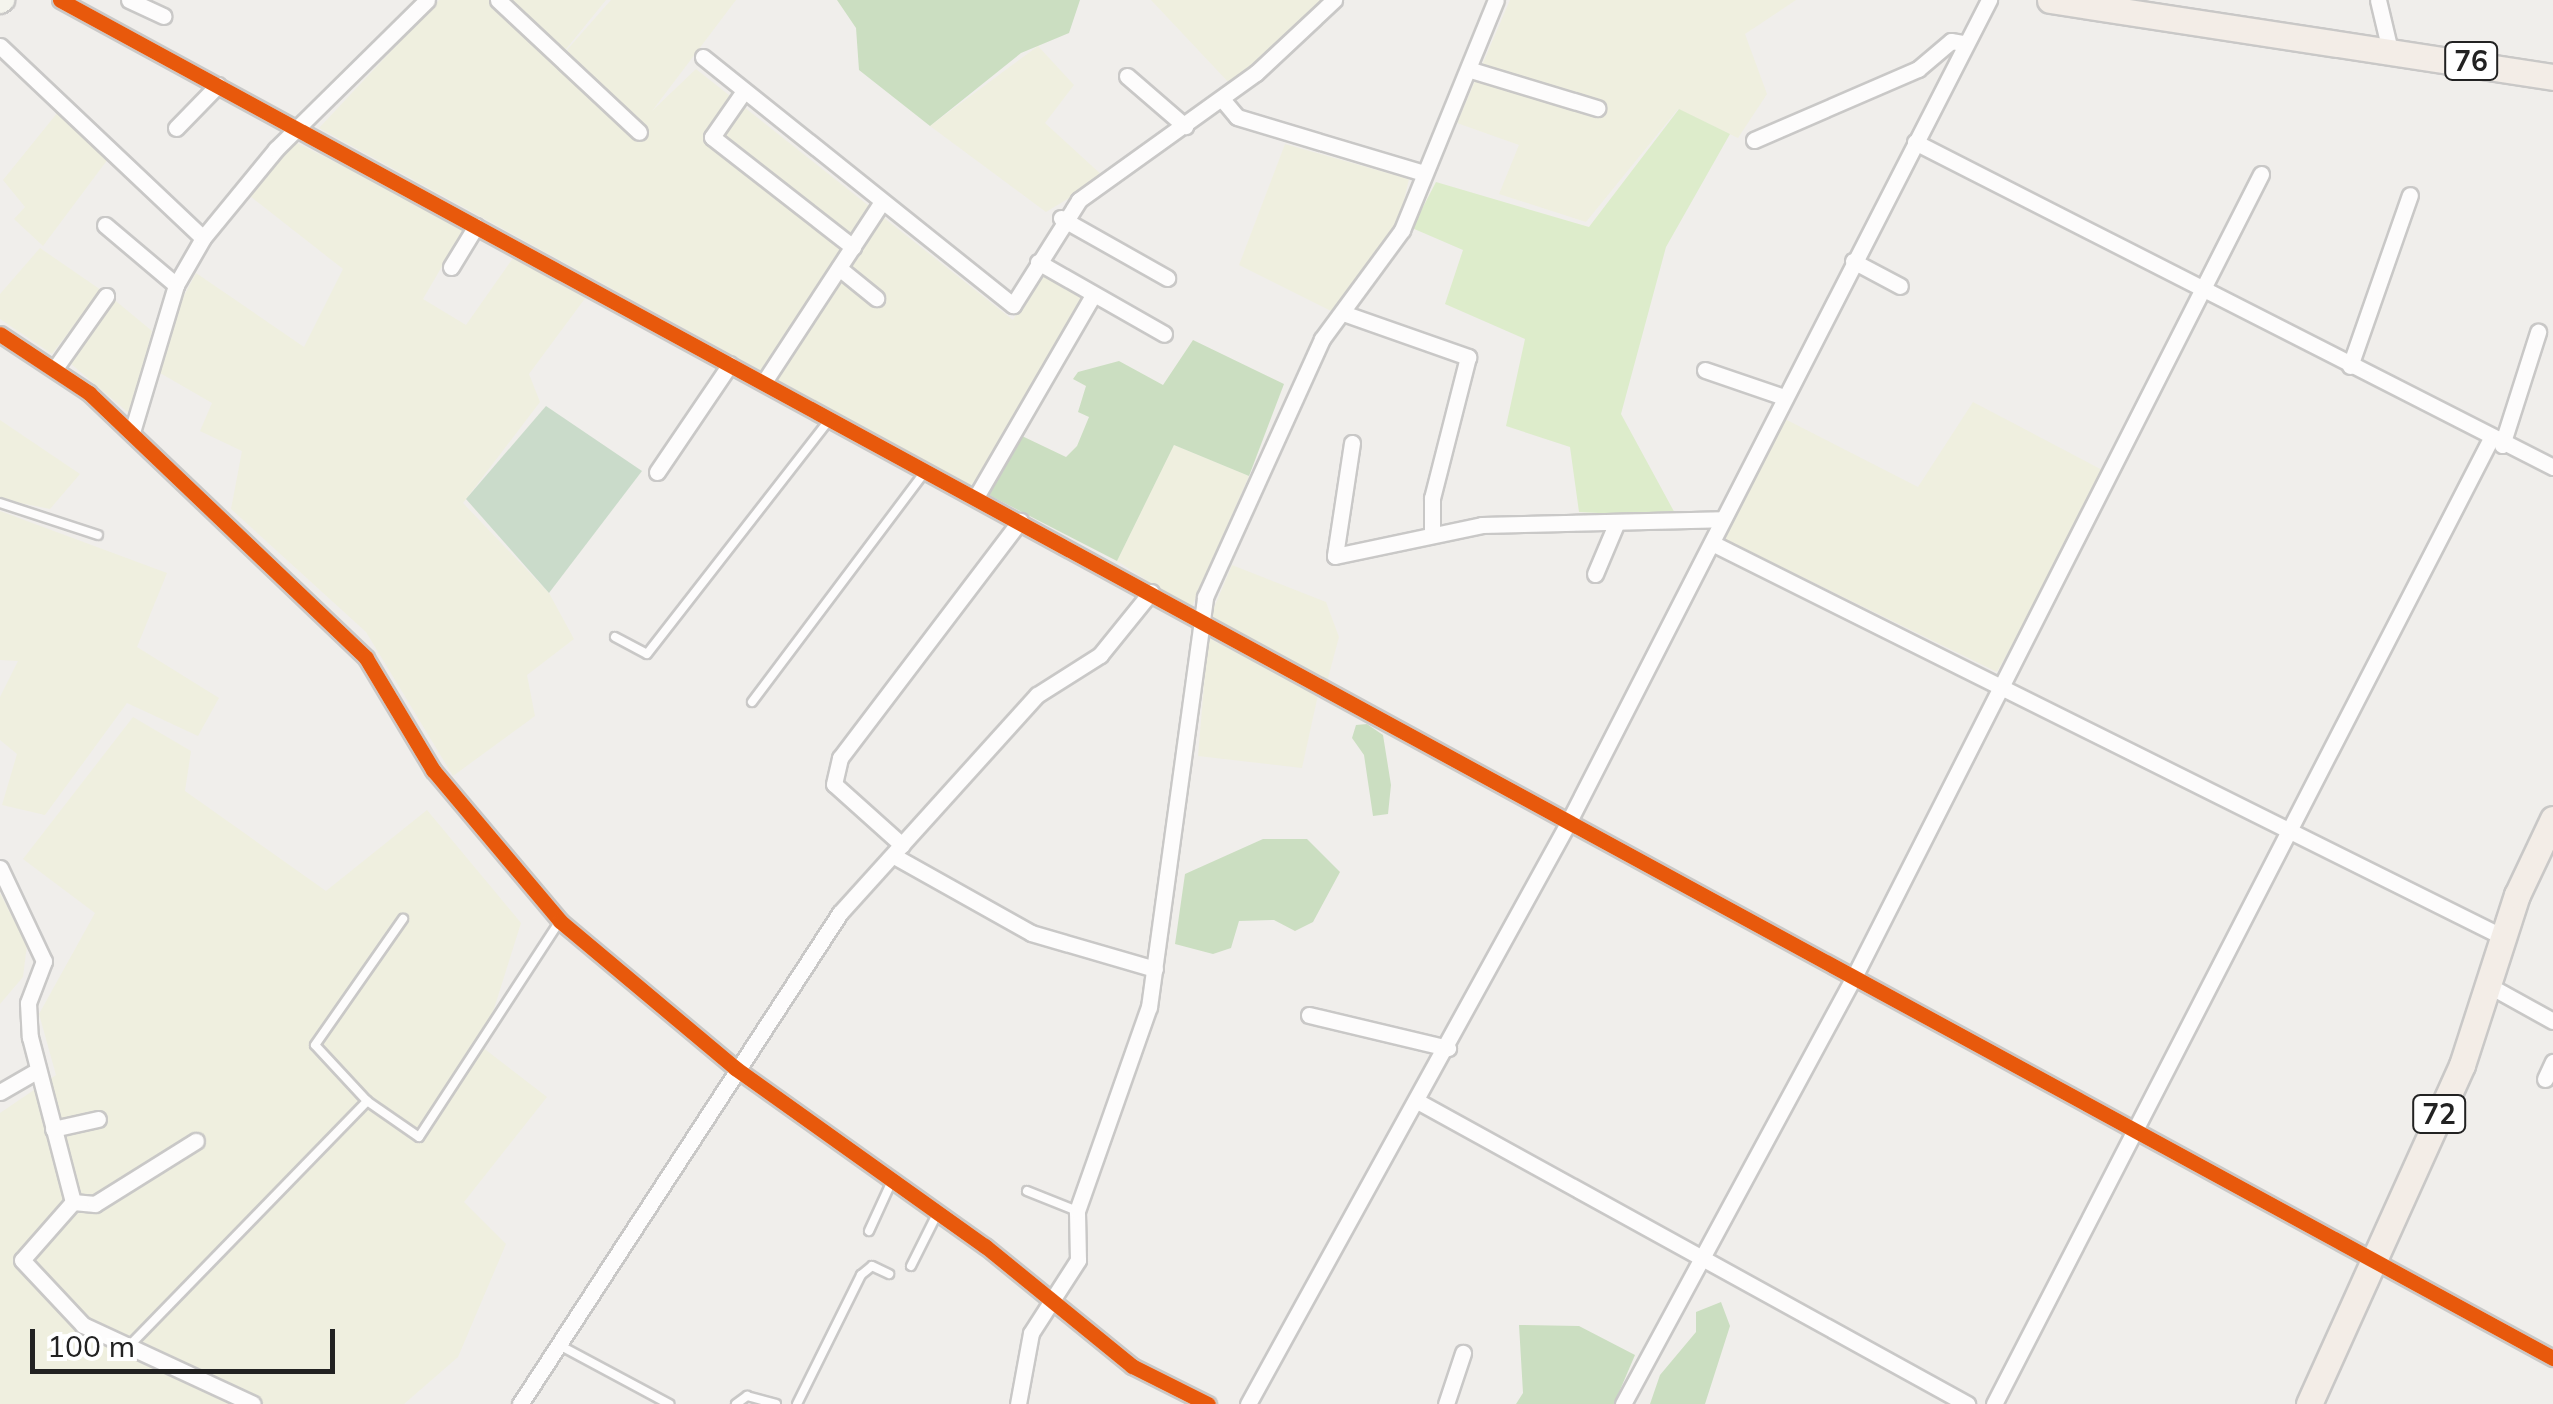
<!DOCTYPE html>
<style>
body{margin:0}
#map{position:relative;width:2553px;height:1404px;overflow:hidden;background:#f0eeeb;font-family:Mulish,sans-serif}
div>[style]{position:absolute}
.farmland>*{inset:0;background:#efefdf}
.grass>*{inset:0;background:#ddeccb}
.forest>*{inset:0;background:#cbdec1}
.cemetery>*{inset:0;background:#cadbca}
.roads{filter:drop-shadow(2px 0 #c9c8c7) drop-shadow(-2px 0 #c9c8c7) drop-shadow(0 2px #c9c8c7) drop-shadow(0 -2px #c9c8c7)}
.lane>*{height:8px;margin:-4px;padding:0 4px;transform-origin:4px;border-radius:4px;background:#fdfcfc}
.street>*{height:15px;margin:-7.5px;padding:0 7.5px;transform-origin:7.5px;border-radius:7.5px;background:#fdfcfc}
.secondary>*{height:22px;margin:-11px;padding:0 11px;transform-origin:11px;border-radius:11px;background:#f4f4ed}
.primary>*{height:25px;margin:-12.5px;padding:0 12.5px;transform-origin:12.5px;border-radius:12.5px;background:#f3ede7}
.cycleway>*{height:15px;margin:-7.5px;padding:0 7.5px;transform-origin:7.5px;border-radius:7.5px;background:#e8590c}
span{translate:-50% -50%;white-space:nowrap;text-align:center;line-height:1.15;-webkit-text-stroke:10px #fff;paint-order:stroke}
.shield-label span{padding:2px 8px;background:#fff;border:2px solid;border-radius:8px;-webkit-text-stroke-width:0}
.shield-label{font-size:28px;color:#222;font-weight:700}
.scale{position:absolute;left:30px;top:1329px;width:305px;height:45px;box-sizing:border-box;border:5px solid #222;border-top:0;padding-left:12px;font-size:30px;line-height:35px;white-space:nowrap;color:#222;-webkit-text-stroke:8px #fff;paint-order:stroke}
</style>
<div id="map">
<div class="farmland">
<div style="clip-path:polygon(439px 0,606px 0,562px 54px,621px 103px,566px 51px,611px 0,736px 0,652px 111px,696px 69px,1013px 320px,1040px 274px,1082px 296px,975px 488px,319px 128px)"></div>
<div style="clip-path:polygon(1151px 0,1323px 0,1231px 85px)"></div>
<div style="clip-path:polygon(1510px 0,1796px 0,1745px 34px,1767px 94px,1738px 138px,1678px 109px,1586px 222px,1499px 194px,1519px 145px,1457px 123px)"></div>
<div style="clip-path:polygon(1038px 46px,1074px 85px,1045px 123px,1104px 177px,1046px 212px,930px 126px)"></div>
<div style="clip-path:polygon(58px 112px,108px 159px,43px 246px,14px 219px,25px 207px,3px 180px)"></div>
<div style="clip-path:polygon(293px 141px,465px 227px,423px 299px,466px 325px,513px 258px,589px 293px,529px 374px,540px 402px,463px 503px,549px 593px,574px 639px,527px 675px,535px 716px,453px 776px,366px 632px,231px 509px,242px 451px,200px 431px,212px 403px,160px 373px,164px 333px,196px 273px,304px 347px,343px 269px,246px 193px)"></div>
<div style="clip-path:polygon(1285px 144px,1409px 179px,1398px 226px,1333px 312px,1239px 265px)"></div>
<div style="clip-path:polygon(40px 248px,101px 290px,52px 354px,0 319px,0 294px)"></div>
<div style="clip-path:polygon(111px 297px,152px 331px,132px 416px,70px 363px)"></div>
<div style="clip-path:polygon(1973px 402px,2108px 473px,1997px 672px,1722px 538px,1785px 419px,1918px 487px)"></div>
<div style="clip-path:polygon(0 420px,80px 474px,50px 509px,0 499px)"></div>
<div style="clip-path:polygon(1174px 445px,1249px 476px,1191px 609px,1117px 561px)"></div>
<div style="clip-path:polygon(0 511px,167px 573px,137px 647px,219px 698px,198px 736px,127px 703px,45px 815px,2px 805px,17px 754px,0 740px,0 697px,18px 661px,0 660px)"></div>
<div style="clip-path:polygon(1232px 565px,1326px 602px,1339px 637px,1327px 682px,1210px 617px)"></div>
<div style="clip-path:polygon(1208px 638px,1318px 695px,1302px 768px,1198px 756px)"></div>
<div style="clip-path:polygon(133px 717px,191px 751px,185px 791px,326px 891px,427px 810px,521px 923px,482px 1047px,547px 1097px,464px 1202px,506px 1244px,458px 1357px,404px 1404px,0 1404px,0 1113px,56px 1075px,39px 1014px,95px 913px,23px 859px)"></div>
<div style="clip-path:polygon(0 893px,27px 945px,23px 977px,0 1004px)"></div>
</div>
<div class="grass">
<div style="clip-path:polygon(1679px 109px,1730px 134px,1666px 247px,1621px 414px,1677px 517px,1579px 512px,1570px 447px,1506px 426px,1525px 339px,1445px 304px,1463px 250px,1412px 228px,1436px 182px,1589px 227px)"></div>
</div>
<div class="forest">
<div style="clip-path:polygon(837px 0,1080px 0,1069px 33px,1021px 53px,930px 126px,859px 70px,856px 28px)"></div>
<div style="clip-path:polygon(1193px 340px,1284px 384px,1249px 476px,1174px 445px,1117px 561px,985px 493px,1022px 436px,1066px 457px,1077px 446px,1089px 417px,1078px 412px,1086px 386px,1073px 379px,1078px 372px,1119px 361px,1163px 385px)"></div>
<div style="clip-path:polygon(1367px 724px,1383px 735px,1391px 785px,1388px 814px,1373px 816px,1364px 755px,1352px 738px,1356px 725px)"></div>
<div style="clip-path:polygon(1263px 839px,1307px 839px,1340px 872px,1313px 922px,1295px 931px,1274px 920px,1239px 921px,1231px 948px,1213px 954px,1175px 944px,1185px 874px)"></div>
<div style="clip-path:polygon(1721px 1302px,1730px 1326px,1705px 1404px,1650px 1404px,1660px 1375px,1696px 1332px,1696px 1312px)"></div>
<div style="clip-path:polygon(1519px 1325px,1579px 1326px,1635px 1355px,1614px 1404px,1516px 1404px,1523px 1393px)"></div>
</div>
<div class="cemetery">
<div style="clip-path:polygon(546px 406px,642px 471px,549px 593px,466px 499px)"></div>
</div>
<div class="roads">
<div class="lane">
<div style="left:0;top:503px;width:103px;rotate:18.1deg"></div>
<div style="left:615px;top:637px;width:36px;rotate:28deg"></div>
<div style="left:647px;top:654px;width:298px;rotate:-52.1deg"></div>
<div style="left:752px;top:702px;width:290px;rotate:-53.1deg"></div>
<div style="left:367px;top:1101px;width:76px;rotate:-132.9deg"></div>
<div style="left:315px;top:1045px;width:154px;rotate:-55.1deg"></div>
<div style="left:1027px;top:1191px;width:54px;rotate:21.8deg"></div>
<div style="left:869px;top:1231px;width:53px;rotate:-65.4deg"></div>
<div style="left:911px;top:1266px;width:58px;rotate:-63.4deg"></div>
<div style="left:131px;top:1344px;width:339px;rotate:-45.8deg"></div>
<div style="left:367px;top:1101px;width:63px;rotate:34.7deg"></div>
<div style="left:419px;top:1137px;width:258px;rotate:-56.9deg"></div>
<div style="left:561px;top:1346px;width:123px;rotate:28.2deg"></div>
<div style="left:736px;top:1404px;width:14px;rotate:-36deg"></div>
<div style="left:747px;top:1396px;width:30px;rotate:15deg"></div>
<div style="left:797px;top:1404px;width:144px;rotate:-63.6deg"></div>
<div style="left:861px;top:1275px;width:14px;rotate:-39deg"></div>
<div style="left:872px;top:1266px;width:19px;rotate:25deg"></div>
</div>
<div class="street">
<div style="left:60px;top:0;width:2839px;rotate:28.58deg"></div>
<div style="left:129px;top:0;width:38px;rotate:25deg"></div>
<div style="left:498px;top:0;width:193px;rotate:43.1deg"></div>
<div style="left:2378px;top:0;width:47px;rotate:76.6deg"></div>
<div style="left:0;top:46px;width:279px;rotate:43.4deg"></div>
<div style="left:703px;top:57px;width:397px;rotate:38.7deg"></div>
<div style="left:1013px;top:305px;width:124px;rotate:-57.8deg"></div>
<div style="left:1079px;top:200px;width:218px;rotate:-35.7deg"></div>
<div style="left:1256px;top:73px;width:107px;rotate:-43.1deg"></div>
<div style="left:1471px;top:70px;width:132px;rotate:16.8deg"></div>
<div style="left:1127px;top:76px;width:77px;rotate:40.8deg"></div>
<div style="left:744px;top:91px;width:56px;rotate:124.8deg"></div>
<div style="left:712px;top:137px;width:179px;rotate:38deg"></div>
<div style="left:1222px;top:99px;width:23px;rotate:50deg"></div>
<div style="left:1237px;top:117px;width:195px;rotate:16.7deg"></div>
<div style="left:176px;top:128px;width:60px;rotate:-45.7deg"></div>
<div style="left:1754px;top:140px;width:179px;rotate:-23.4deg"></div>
<div style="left:1918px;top:69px;width:43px;rotate:-40.3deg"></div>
<div style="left:1951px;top:41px;width:13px;rotate:9deg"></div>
<div style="left:1915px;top:142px;width:716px;rotate:26.99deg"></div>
<div style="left:1061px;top:218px;width:122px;rotate:29.5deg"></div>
<div style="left:105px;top:225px;width:93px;rotate:40.2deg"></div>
<div style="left:1853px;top:261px;width:53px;rotate:28deg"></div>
<div style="left:1038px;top:262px;width:145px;rotate:29.7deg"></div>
<div style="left:451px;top:267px;width:48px;rotate:-58.6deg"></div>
<div style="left:839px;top:268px;width:48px;rotate:39deg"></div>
<div style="left:1343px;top:313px;width:133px;rotate:19.4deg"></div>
<div style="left:1468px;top:357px;width:146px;rotate:104.3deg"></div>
<div style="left:1432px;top:498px;width:34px;rotate:90deg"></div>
<div style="left:0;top:334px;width:107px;rotate:33.5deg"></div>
<div style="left:89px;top:393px;width:383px;rotate:43.7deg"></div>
<div style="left:366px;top:658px;width:131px;rotate:59.1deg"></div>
<div style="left:433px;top:770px;width:197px;rotate:49.9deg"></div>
<div style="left:560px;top:921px;width:229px;rotate:40deg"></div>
<div style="left:735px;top:1068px;width:307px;rotate:35.5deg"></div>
<div style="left:985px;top:1246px;width:190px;rotate:39.2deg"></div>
<div style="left:1132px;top:1366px;width:85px;rotate:26.6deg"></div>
<div style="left:2350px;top:366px;width:181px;rotate:-70.7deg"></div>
<div style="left:56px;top:367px;width:87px;rotate:-54.8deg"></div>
<div style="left:1705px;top:370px;width:83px;rotate:18.9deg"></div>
<div style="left:764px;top:382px;width:212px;rotate:-56.8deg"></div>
<div style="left:132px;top:432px;width:153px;rotate:-73.3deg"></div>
<div style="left:176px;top:285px;width:54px;rotate:-60.1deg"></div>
<div style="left:203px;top:238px;width:115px;rotate:-50.6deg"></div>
<div style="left:276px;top:149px;width:212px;rotate:-44.6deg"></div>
<div style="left:1352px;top:443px;width:114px;rotate:98.6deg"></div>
<div style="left:1335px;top:556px;width:150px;rotate:-11.9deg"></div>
<div style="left:1482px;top:525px;width:240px;rotate:-1.4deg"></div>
<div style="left:2502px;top:445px;width:119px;rotate:-72.3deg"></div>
<div style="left:657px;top:472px;width:130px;rotate:-55.9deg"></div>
<div style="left:976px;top:497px;width:233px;rotate:-59.9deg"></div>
<div style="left:1714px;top:544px;width:881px;rotate:26.48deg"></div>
<div style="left:1595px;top:574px;width:56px;rotate:-67.1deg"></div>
<div style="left:902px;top:845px;width:91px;rotate:-138.1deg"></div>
<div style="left:834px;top:784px;width:27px;rotate:-77deg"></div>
<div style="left:840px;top:758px;width:298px;rotate:-52.8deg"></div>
<div style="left:894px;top:856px;width:157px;rotate:29.3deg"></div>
<div style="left:1031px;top:933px;width:129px;rotate:16.2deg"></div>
<div style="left:0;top:868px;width:103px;rotate:64.7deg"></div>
<div style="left:44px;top:961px;width:45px;rotate:110.9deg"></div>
<div style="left:28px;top:1003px;width:34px;rotate:87deg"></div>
<div style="left:30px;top:1037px;width:171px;rotate:75.4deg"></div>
<div style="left:73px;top:1202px;width:77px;rotate:131.3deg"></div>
<div style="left:22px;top:1260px;width:89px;rotate:46.8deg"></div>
<div style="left:83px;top:1325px;width:187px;rotate:24.9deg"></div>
<div style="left:2488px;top:985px;width:74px;rotate:29deg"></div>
<div style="left:1309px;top:1015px;width:143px;rotate:13.4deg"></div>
<div style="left:2545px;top:1079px;width:19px;rotate:-65deg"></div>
<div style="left:0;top:1092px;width:44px;rotate:-30.1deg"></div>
<div style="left:1419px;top:1102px;width:626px;rotate:28.86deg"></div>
<div style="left:53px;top:1129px;width:46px;rotate:-12.5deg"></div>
<div style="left:73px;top:1202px;width:22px;rotate:5deg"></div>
<div style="left:95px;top:1204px;width:119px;rotate:-32deg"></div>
<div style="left:520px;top:1404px;width:586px;rotate:-56.91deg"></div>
<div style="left:840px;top:913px;width:294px;rotate:-47.9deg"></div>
<div style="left:1037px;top:695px;width:75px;rotate:-32.4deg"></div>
<div style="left:1100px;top:655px;width:81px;rotate:-51deg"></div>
<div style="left:1018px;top:1404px;width:72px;rotate:-79.6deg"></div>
<div style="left:1031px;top:1333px;width:87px;rotate:-57.2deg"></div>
<div style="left:1078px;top:1260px;width:49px;rotate:-91.2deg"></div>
<div style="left:1077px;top:1211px;width:216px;rotate:-70.6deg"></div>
<div style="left:1149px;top:1007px;width:414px;rotate:-82.2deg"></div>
<div style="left:1205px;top:597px;width:283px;rotate:-65.6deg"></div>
<div style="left:1322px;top:339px;width:135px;rotate:-53.7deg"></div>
<div style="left:1402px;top:230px;width:248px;rotate:-67.8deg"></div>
<div style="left:1248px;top:1404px;width:661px;rotate:-61.15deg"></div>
<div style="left:1567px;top:825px;width:927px;rotate:-62.91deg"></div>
<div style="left:1446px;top:1404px;width:54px;rotate:-71.6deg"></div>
<div style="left:1623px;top:1404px;width:488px;rotate:-61.6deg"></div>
<div style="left:1855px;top:975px;width:898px;rotate:-63.12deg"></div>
<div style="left:1994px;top:1404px;width:1086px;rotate:-62.77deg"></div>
</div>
<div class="secondary">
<div style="left:0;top:2px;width:4px;rotate:-34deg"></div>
</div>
<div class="primary">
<div style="left:2050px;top:0;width:509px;rotate:8.7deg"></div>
<div style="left:2309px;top:1404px;width:372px;rotate:-65.7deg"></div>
<div style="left:2462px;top:1065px;width:179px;rotate:-72.1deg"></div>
<div style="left:2517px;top:895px;width:84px;rotate:-64.7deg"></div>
</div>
</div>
<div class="cycleway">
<div style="left:60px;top:0;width:2839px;rotate:28.58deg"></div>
<div style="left:0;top:334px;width:107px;rotate:33.5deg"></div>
<div style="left:89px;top:393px;width:383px;rotate:43.7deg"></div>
<div style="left:366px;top:658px;width:131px;rotate:59.1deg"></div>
<div style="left:433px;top:770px;width:197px;rotate:49.9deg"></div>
<div style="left:560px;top:921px;width:229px;rotate:40deg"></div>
<div style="left:735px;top:1068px;width:307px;rotate:35.5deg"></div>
<div style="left:985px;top:1246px;width:190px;rotate:39.2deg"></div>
<div style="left:1132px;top:1366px;width:85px;rotate:26.6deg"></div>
</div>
<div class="shield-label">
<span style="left:2471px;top:61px">76</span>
<span style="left:2439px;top:1114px">72</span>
</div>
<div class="scale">100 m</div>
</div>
